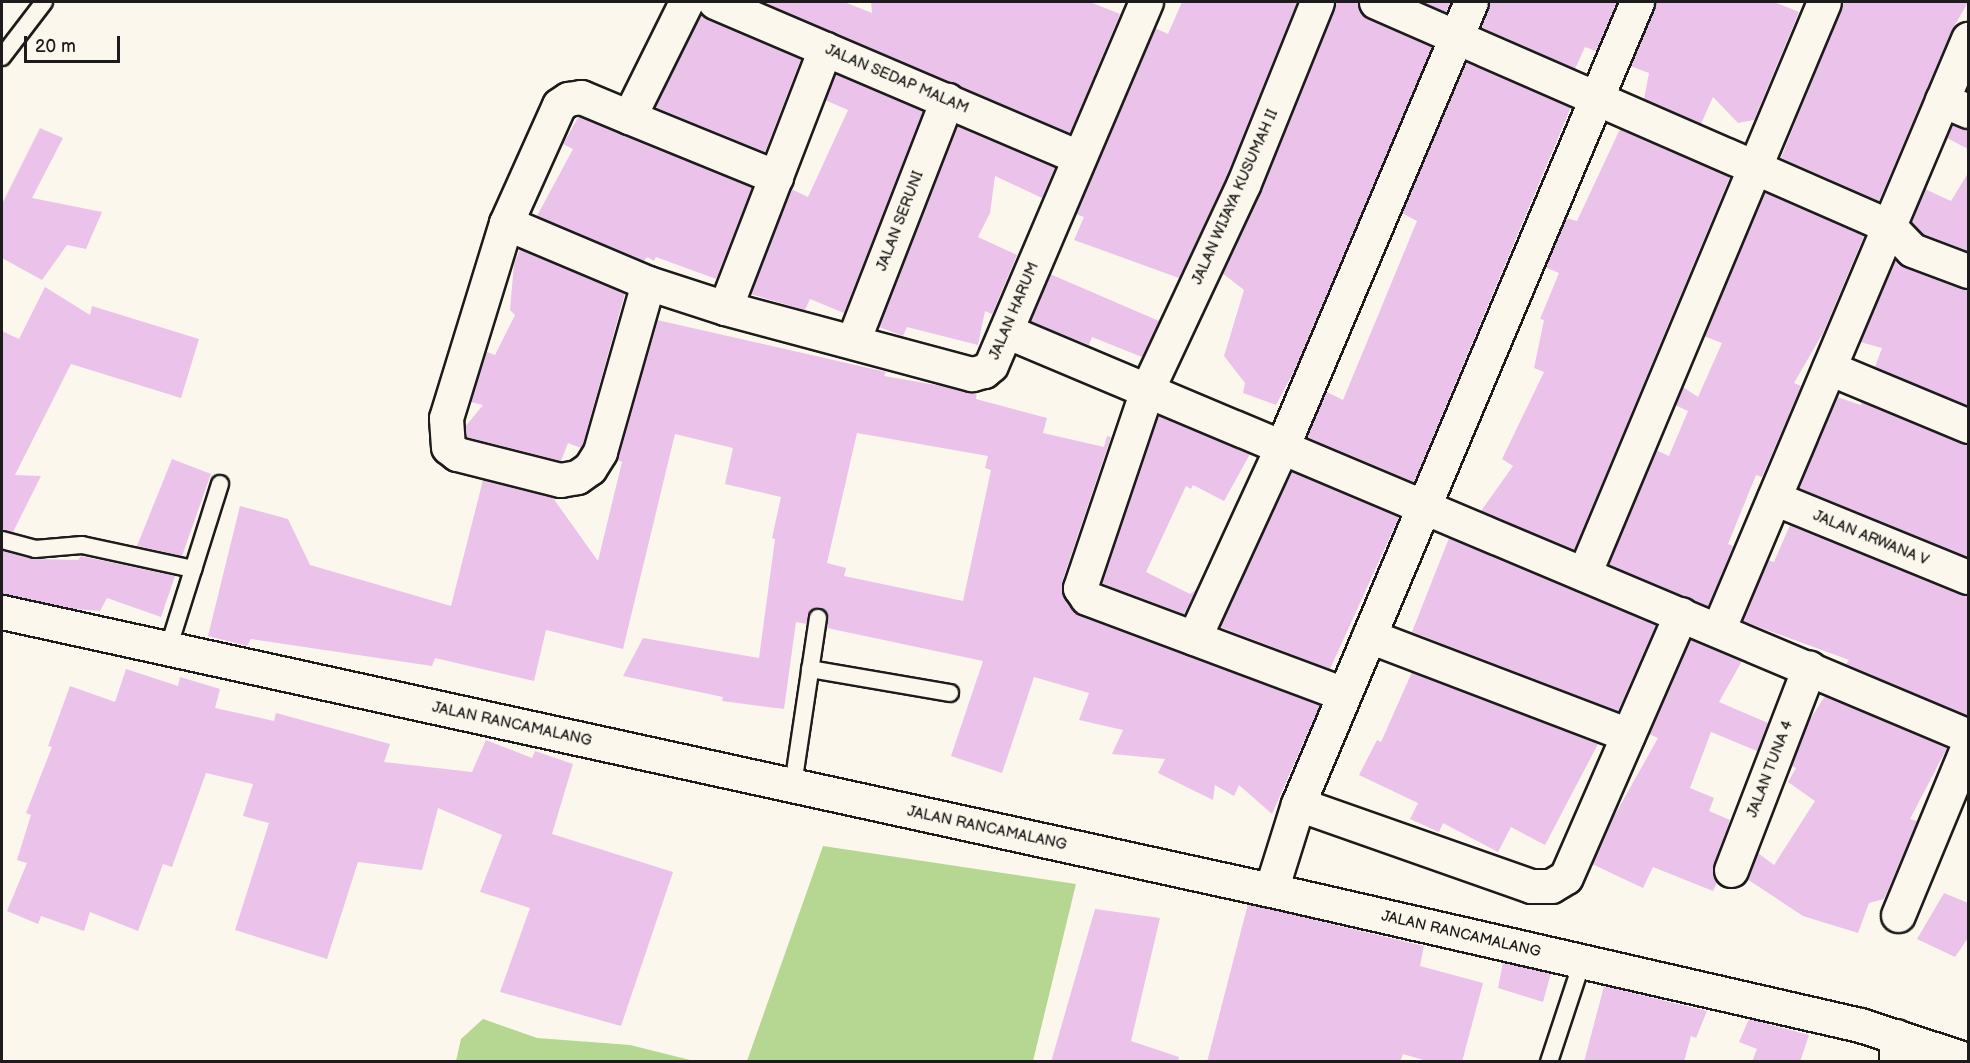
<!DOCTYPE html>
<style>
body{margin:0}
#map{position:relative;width:1970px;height:1063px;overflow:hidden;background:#fbf7ec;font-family:"Balsamiq Sans",sans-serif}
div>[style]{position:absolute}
.green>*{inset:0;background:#b6d791}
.building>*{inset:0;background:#ebc2ea}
.roads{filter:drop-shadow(2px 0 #1c1c1c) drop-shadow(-2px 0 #1c1c1c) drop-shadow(0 2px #1c1c1c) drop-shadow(0 -2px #1c1c1c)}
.lane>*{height:16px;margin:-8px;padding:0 8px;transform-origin:8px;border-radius:8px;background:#fbf7ec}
.street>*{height:33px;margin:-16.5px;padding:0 16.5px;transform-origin:16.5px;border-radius:16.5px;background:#fbf7ec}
.secondary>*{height:33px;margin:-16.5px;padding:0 16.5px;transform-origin:16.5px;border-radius:16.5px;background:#fbf7ec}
span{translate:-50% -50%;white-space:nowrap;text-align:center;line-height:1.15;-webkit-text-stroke:5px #fbf7ec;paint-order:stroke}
.street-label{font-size:15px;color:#1c1c1c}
.frame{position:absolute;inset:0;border:3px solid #1c1c1c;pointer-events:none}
.scale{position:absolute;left:24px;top:36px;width:96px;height:27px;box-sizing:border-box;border:3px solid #1c1c1c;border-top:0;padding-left:8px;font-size:18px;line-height:21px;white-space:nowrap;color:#1c1c1c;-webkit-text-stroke:4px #fbf7ec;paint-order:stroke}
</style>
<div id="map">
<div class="green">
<div style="clip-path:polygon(823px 846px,1076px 884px,1033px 1061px,747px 1061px)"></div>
<div style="clip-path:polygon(483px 1019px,537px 1038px,630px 1045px,694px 1061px,456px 1061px,461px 1039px)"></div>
</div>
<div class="building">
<div style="clip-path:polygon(762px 2px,844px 2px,872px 13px,871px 2px,1090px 2px,1120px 14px,1070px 133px)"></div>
<div style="clip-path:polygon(1182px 2px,1297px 2px,1226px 178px,1179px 278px,1074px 240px,1084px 217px,1076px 214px,1155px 28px,1168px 34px)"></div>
<div style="clip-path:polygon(1335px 2px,1358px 2px,1361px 13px,1368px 19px,1432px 47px,1294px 371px,1276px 405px,1243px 393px,1245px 383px,1224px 356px,1244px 290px,1222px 273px,1260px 192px)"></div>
<div style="clip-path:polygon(1422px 2px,1451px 2px,1446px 12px)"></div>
<div style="clip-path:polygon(1489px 2px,1617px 2px,1596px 51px,1585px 47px,1575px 69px,1481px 27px)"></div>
<div style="clip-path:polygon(1655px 2px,1774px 2px,1799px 12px,1754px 120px,1738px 123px,1713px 97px,1701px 124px,1644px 99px,1649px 73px,1630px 66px)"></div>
<div style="clip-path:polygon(1844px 2px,1968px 2px,1951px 32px,1879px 201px,1781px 158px)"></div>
<div style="clip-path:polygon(701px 14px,801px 59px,765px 152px,655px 107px)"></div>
<div style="clip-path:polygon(1466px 62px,1571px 107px,1414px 482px,1307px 437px,1327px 392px,1343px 400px,1417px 221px,1402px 213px)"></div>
<div style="clip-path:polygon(836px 74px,923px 111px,844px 313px,810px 299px,805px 310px,750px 294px,791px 189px,808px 197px,848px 110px,825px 100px)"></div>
<div style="clip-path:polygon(579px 116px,752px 187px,716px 279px,656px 257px,654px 261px,647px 257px,644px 261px,537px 216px,573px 149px,563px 144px)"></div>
<div style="clip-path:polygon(1952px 125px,1968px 129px,1968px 149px,1947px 138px)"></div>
<div style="clip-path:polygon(957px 126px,1055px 167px,1042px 198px,995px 176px,990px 213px,978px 237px,1017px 255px,992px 314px,985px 311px,978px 345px,907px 327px,903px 336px,879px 327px)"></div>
<div style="clip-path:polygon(40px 128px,63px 138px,32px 198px,102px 212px,86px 249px,67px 245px,42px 280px,2px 258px,2px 204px)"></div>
<div style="clip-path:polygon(1620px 129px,1730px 177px,1574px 550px,1481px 511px,1513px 466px,1502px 459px,1544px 372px,1534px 368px,1544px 320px,1540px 319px,1559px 273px,1545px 267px,1566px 218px,1577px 221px)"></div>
<div style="clip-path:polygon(1968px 173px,1968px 251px,1923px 234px,1911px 222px,1925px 189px,1951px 201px)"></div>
<div style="clip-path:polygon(1765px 192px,1864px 236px,1823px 333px,1794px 383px,1801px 386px,1762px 477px,1756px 475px,1728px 544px,1733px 546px,1708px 606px,1608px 564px,1656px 450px,1669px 456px,1688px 411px,1675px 405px,1683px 387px,1698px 397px,1722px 343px,1704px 336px)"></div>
<div style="clip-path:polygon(520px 249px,625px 293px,583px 444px,581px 448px,568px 443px,561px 461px,466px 437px,465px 427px,483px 405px,471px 402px,487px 352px,495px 355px,515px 315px,510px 310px,514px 264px)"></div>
<div style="clip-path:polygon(1895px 259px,1905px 268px,1968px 289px,1968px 406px,1875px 367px,1882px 348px,1860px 342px)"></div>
<div style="clip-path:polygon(1050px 274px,1159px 321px,1142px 357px,1092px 337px,1089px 345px,1030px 321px)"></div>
<div style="clip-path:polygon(45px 287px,90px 315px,92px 306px,199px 339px,181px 398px,71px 364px,15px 475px,41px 476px,13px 532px,2px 530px,2px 331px,19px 339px)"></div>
<div style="clip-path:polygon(evenodd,657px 320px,886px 372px,884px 376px,977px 392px,976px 399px,1047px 418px,1043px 433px,1104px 447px,1107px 436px,1111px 437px,1062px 582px,1064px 598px,1080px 616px,1320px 705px,1272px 814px,1239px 785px,1234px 796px,1215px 785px,1213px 800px,1158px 773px,1165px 759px,1112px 754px,1123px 730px,1079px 720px,1089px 693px,1034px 677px,1002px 773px,951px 756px,983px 661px,827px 628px,828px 615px,820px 608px,810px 611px,807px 624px,796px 622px,784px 709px,722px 701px,723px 697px,623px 676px,643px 638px,759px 658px,775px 539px,772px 538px,781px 497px,725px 484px,733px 448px,675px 434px,623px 649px,546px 630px,534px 681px,435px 658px,432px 666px,251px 639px,247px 646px,208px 636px,240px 506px,288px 519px,310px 565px,451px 606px,483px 480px,553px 498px,598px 561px,622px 462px,617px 460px,657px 320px,857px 433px,988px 456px,985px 468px,991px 470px,963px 601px,844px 576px,846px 568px,827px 563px,857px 433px)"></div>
<div style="clip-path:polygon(1837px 397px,1861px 405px,1862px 402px,1968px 444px,1968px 557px,1799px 488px)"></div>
<div style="clip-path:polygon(1158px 415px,1250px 454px,1224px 501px,1193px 485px,1191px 489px,1186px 486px,1146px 572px,1190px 594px,1196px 590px,1184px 614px,1101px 583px)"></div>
<div style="clip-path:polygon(172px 459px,211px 474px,182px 556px,137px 546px)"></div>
<div style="clip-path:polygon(1292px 472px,1399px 517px,1330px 669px,1220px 627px)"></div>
<div style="clip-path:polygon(1790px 525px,1968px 595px,1968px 716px,1846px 664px,1849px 660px,1742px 621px,1768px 560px,1774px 562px)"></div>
<div style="clip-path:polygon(1449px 538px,1656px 625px,1618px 711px,1412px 632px)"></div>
<div style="clip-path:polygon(2px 551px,35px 559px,78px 560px,81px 556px,175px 576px,161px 617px,107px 598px,100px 611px,74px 609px,2px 594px)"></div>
<div style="clip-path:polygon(1690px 639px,1742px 661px,1719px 702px,1768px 723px,1757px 751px,1711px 732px,1690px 788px,1714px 798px,1709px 811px,1730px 820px,1714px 863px,1717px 882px,1713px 891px,1653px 867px,1643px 888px,1592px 864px,1612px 820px,1658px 738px,1649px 734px)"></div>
<div style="clip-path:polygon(126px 669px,178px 686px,180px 677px,220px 689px,215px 708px,274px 721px,276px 713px,390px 744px,384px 762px,472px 772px,486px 740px,532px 758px,535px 751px,573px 764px,552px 834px,673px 872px,621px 1026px,500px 992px,530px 908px,480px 892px,502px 835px,438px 808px,422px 870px,358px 862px,327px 959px,235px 930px,269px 823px,243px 816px,253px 784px,206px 773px,172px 867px,163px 864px,138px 931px,90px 912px,84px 931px,41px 916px,38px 924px,7px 911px,27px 863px,17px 860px,31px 815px,26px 813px,52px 747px,48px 746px,70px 686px,115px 702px)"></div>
<div style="clip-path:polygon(1412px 672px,1598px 744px,1545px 845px,1511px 827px,1498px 852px,1443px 823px,1439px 832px,1410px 819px,1418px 803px,1359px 775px,1377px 740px,1381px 742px)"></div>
<div style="clip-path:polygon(1825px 696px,1947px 748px,1910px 819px,1917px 821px,1884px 899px,1869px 903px,1858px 933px,1803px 916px,1747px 879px,1758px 853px,1774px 865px,1815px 801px,1788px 782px,1796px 768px,1791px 766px,1809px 721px)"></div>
<div style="clip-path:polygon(1944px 893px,1968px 903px,1968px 938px,1955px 957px,1917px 939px)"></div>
<div style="clip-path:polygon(1248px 904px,1424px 946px,1420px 966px,1483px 983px,1462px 1062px,1430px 1062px,1403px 1054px,1400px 1062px,1207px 1062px)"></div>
<div style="clip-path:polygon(1095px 909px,1160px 918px,1131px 1041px,1179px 1057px,1178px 1062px,1051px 1062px)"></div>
<div style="clip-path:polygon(1503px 962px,1551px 973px,1543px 1002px,1498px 988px)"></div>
<div style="clip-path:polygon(1604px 986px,1707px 1011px,1696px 1038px,1691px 1036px,1684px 1062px,1584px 1062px)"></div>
<div style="clip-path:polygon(1749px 1019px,1809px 1035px,1800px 1062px,1752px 1062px,1757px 1049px,1739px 1042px)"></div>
</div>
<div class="roads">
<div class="lane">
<div style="left:2px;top:57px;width:69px;rotate:-52.6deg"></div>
<div style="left:2px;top:540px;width:34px;rotate:15deg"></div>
<div style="left:35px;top:549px;width:47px;rotate:-4.9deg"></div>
<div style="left:82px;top:545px;width:114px;rotate:12.2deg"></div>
<div style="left:168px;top:649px;width:173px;rotate:-72.5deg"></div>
<div style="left:810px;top:669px;width:142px;rotate:9.7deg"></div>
<div style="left:793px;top:785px;width:169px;rotate:-81.5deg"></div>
<div style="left:1549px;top:1062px;width:105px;rotate:-71.7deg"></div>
</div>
<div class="street">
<div style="left:715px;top:2px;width:396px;rotate:23.1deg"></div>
<div style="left:1317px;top:2px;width:197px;rotate:112deg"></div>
<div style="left:1243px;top:185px;width:226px;rotate:115.1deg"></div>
<div style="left:1147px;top:390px;width:209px;rotate:108.7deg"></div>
<div style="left:1080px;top:588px;width:12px;rotate:55deg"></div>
<div style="left:1087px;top:598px;width:274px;rotate:20.5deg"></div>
<div style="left:1376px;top:2px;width:560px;rotate:23.59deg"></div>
<div style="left:1889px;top:226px;width:33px;rotate:46deg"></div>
<div style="left:1912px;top:250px;width:60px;rotate:20.6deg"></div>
<div style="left:1942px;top:100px;width:28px;rotate:23deg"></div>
<div style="left:629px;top:117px;width:159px;rotate:22.2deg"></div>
<div style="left:506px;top:223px;width:154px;rotate:22.9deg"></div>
<div style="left:648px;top:283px;width:81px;rotate:18deg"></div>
<div style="left:725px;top:308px;width:256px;rotate:15deg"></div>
<div style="left:972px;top:374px;width:12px;rotate:-14deg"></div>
<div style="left:984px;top:371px;width:9px;rotate:-41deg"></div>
<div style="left:991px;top:365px;width:395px;rotate:-66.9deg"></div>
<div style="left:648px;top:283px;width:176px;rotate:105.9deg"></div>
<div style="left:600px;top:452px;width:19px;rotate:122deg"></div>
<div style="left:590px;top:468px;width:16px;rotate:145deg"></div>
<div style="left:577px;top:477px;width:17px;rotate:170deg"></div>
<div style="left:560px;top:480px;width:106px;rotate:-165.8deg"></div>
<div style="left:457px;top:454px;width:11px;rotate:-142deg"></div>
<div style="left:448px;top:447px;width:29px;rotate:-94deg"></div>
<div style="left:446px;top:418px;width:204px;rotate:-72.9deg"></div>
<div style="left:506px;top:223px;width:129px;rotate:-65.8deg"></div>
<div style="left:559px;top:105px;width:11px;rotate:-34deg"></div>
<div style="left:568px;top:99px;width:13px;rotate:-9deg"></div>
<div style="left:581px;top:97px;width:52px;rotate:22.6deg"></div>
<div style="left:629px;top:117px;width:128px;rotate:-63.6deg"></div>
<div style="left:725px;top:308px;width:278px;rotate:-68.9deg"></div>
<div style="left:1006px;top:331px;width:1044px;rotate:22.83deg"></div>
<div style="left:853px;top:341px;width:259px;rotate:-68.7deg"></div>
<div style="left:1829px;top:368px;width:151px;rotate:22.6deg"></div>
<div style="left:1774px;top:498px;width:209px;rotate:22.2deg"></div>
<div style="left:1584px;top:574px;width:620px;rotate:-67.24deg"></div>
<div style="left:1718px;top:630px;width:642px;rotate:-67.07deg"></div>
<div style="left:1369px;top:636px;width:277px;rotate:20.9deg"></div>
<div style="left:1194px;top:638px;width:210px;rotate:-65.3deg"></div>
<div style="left:1282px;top:447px;width:483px;rotate:-67deg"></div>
<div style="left:1298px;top:804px;width:247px;rotate:19.4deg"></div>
<div style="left:1531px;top:886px;width:20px"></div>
<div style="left:1551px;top:886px;width:17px;rotate:-31deg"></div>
<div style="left:1566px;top:877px;width:287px;rotate:-66.4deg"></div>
<div style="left:1731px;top:870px;width:217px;rotate:-68.9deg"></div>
<div style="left:1271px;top:890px;width:90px;rotate:-72.6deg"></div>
<div style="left:1298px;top:804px;width:871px;rotate:-67.09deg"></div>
<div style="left:1898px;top:915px;width:183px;rotate:-67.5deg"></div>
<div style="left:1896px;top:1036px;width:26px;rotate:90deg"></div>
</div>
<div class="secondary">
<div style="left:2px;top:612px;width:1299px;rotate:12.36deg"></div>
<div style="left:1271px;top:890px;width:604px;rotate:12.91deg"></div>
<div style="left:1860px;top:1025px;width:114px;rotate:18deg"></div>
</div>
</div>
<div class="street-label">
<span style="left:897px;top:79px;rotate:23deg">JALAN SEDAP MALAM</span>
<span style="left:1235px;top:197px;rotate:-66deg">JALAN WIJAYA KUSUMAH II</span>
<span style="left:900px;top:221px;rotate:-69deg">JALAN SERUNI</span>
<span style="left:1014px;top:311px;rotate:-67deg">JALAN HARUM</span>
<span style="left:1871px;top:538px;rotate:22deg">JALAN ARWANA V</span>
<span style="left:512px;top:724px;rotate:12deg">JALAN RANCAMALANG</span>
<span style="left:1770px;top:769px;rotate:-69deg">JALAN TUNA 4</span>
<span style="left:987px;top:828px;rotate:12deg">JALAN RANCAMALANG</span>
<span style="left:1461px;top:934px;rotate:13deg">JALAN RANCAMALANG</span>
</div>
<div class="frame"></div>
<div class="scale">20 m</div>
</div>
